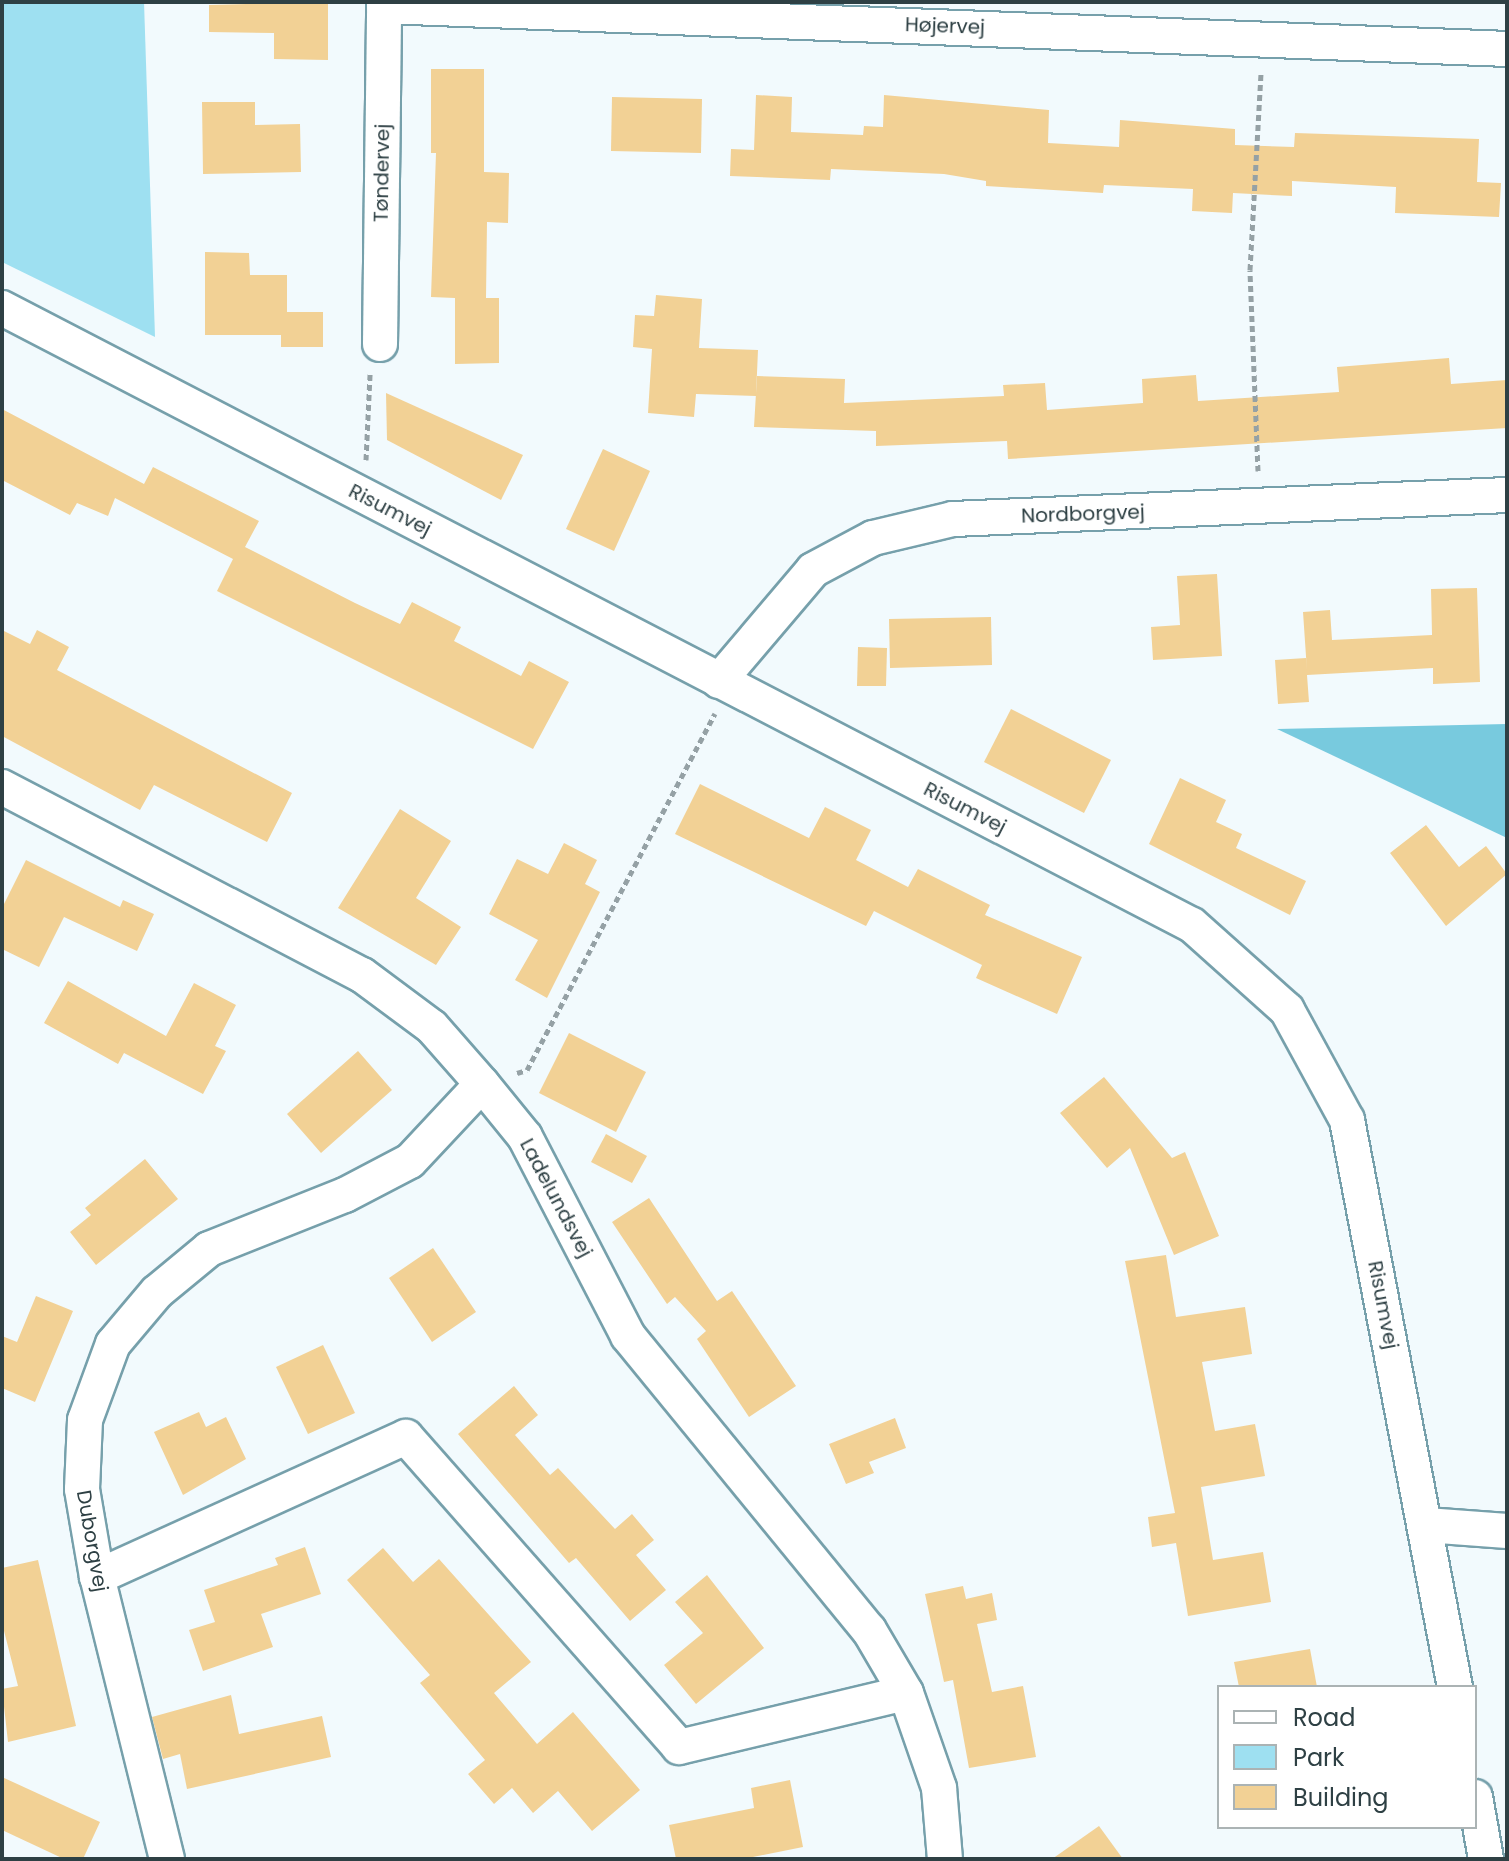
<!DOCTYPE html>
<meta charset="utf-8">
<style>
body{margin:0}
#map{position:relative;width:1509px;height:1861px;overflow:hidden;background:#f2fafd;font-family:Poppins,sans-serif}
div>[style]{position:absolute}
.green>*{inset:0;background:#9ee0f1}
.forest>*{inset:0;background:#78cade}
.building>*{inset:0;background:#f2d195}
.path>*{height:5px;margin-top:-2.5px;transform-origin:0;background:repeating-linear-gradient(90deg,#95a1a5 0 6px,transparent 0 10px)}
.roads{filter:drop-shadow(2px 0 #76a0ab) drop-shadow(-2px 0 #76a0ab) drop-shadow(0 2px #76a0ab) drop-shadow(0 -2px #76a0ab)}
.street>*{height:34px;margin:-17px;padding:0 17px;transform-origin:17px;border-radius:17px;background:#fff}
span{translate:-50% -50%;white-space:nowrap;text-align:center;line-height:1.15;-webkit-text-stroke:7px #fff;paint-order:stroke}
.street-label{font-size:20px;color:#2e4044}
.frame{position:absolute;inset:0;border:4px solid #2e4044;pointer-events:none}
.legend{position:absolute;left:1217px;top:1685px;width:260px;height:144px;box-sizing:border-box;background:#fff;border:2px solid #abb3b4;margin:0;padding:10px 14px;list-style:none;font-size:24px;color:#2e4044}
.legend li{display:flex;align-items:center;gap:16px;height:40px}
.legend b{width:40px;border:2px solid #abb3b4}
</style>
<div id="map">
<div class="green">
<div style="clip-path:polygon(2px 2px,144px 2px,155px 337px,2px 262px)"></div>
</div>
<div class="forest">
<div style="clip-path:polygon(1507px 724px,1507px 838px,1277px 729px)"></div>
</div>
<div class="building">
<div style="clip-path:polygon(328px 2px,328px 60px,274px 59px,274px 33px,209px 32px,209px 5px)"></div>
<div style="clip-path:polygon(431px 69px,484px 69px,484px 172px,509px 173px,508px 223px,487px 222px,486px 298px,499px 298px,499px 363px,455px 364px,455px 298px,431px 297px,436px 153px,431px 153px)"></div>
<div style="clip-path:polygon(756px 95px,792px 97px,791px 132px,863px 135px,864px 126px,883px 127px,884px 95px,1049px 110px,1048px 143px,1119px 147px,1120px 120px,1235px 129px,1235px 145px,1294px 147px,1295px 133px,1479px 139px,1477px 182px,1501px 183px,1499px 217px,1395px 213px,1396px 187px,1292px 181px,1292px 196px,1233px 193px,1232px 213px,1192px 211px,1193px 189px,1104px 185px,1103px 193px,986px 186px,986px 181px,944px 174px,831px 169px,830px 180px,730px 176px,731px 149px,754px 150px)"></div>
<div style="clip-path:polygon(612px 97px,702px 99px,701px 153px,611px 151px)"></div>
<div style="clip-path:polygon(202px 102px,255px 102px,255px 125px,300px 124px,301px 172px,203px 174px)"></div>
<div style="clip-path:polygon(205px 252px,249px 253px,250px 275px,287px 275px,287px 312px,323px 312px,323px 347px,281px 347px,281px 335px,205px 335px)"></div>
<div style="clip-path:polygon(656px 295px,702px 299px,699px 348px,758px 350px,756px 396px,696px 394px,694px 417px,648px 413px,652px 349px,633px 347px,635px 315px,654px 316px)"></div>
<div style="clip-path:polygon(1449px 358px,1451px 384px,1507px 380px,1507px 428px,1008px 459px,1007px 441px,876px 446px,876px 431px,754px 427px,757px 376px,845px 379px,844px 403px,1004px 396px,1003px 385px,1045px 383px,1047px 410px,1143px 403px,1142px 379px,1196px 375px,1198px 401px,1339px 392px,1337px 367px)"></div>
<div style="clip-path:polygon(386px 393px,523px 455px,501px 500px,387px 440px)"></div>
<div style="clip-path:polygon(2px 409px,144px 484px,153px 467px,259px 521px,245px 547px,355px 603px,400px 624px,412px 602px,461px 627px,454px 641px,521px 676px,529px 661px,569px 682px,533px 749px,217px 591px,233px 559px,115px 498px,108px 516px,77px 503px,70px 515px,2px 480px)"></div>
<div style="clip-path:polygon(603px 449px,650px 471px,614px 551px,566px 529px)"></div>
<div style="clip-path:polygon(1217px 574px,1222px 656px,1153px 660px,1151px 627px,1180px 625px,1177px 576px)"></div>
<div style="clip-path:polygon(1477px 588px,1480px 682px,1433px 684px,1433px 668px,1307px 675px,1309px 702px,1278px 704px,1275px 660px,1306px 658px,1307px 671px,1303px 612px,1330px 610px,1332px 640px,1432px 635px,1431px 589px)"></div>
<div style="clip-path:polygon(991px 617px,992px 665px,890px 668px,889px 619px)"></div>
<div style="clip-path:polygon(2px 630px,30px 644px,37px 630px,69px 647px,57px 670px,292px 793px,267px 842px,154px 785px,140px 810px,2px 736px)"></div>
<div style="clip-path:polygon(858px 647px,887px 648px,886px 686px,857px 686px)"></div>
<div style="clip-path:polygon(1011px 709px,1111px 760px,1084px 813px,984px 762px)"></div>
<div style="clip-path:polygon(1180px 778px,1226px 800px,1216px 822px,1242px 834px,1236px 848px,1306px 881px,1290px 915px,1149px 844px)"></div>
<div style="clip-path:polygon(700px 784px,809px 838px,825px 807px,871px 830px,856px 860px,908px 887px,918px 869px,990px 905px,985px 915px,1082px 957px,1057px 1014px,976px 978px,982px 965px,874px 911px,866px 926px,675px 834px)"></div>
<div style="clip-path:polygon(400px 809px,451px 841px,416px 898px,461px 927px,436px 965px,338px 908px)"></div>
<div style="clip-path:polygon(1426px 825px,1459px 867px,1486px 846px,1507px 874px,1446px 926px,1390px 853px)"></div>
<div style="clip-path:polygon(564px 843px,597px 860px,585px 884px,600px 892px,547px 998px,515px 980px,538px 940px,489px 914px,517px 859px,548px 874px)"></div>
<div style="clip-path:polygon(26px 860px,120px 907px,123px 900px,154px 914px,137px 951px,64px 917px,39px 967px,2px 949px,2px 908px)"></div>
<div style="clip-path:polygon(68px 981px,166px 1036px,194px 983px,236px 1005px,215px 1046px,226px 1051px,203px 1094px,124px 1053px,118px 1064px,44px 1023px)"></div>
<div style="clip-path:polygon(569px 1033px,646px 1072px,616px 1132px,539px 1093px)"></div>
<div style="clip-path:polygon(358px 1051px,392px 1090px,321px 1153px,287px 1114px)"></div>
<div style="clip-path:polygon(1104px 1077px,1172px 1158px,1185px 1152px,1219px 1236px,1174px 1255px,1130px 1148px,1107px 1168px,1060px 1113px)"></div>
<div style="clip-path:polygon(606px 1134px,647px 1156px,632px 1183px,591px 1162px)"></div>
<div style="clip-path:polygon(145px 1159px,178px 1199px,96px 1265px,70px 1232px,91px 1215px,85px 1208px)"></div>
<div style="clip-path:polygon(649px 1198px,717px 1301px,732px 1291px,796px 1386px,749px 1417px,697px 1339px,706px 1331px,675px 1297px,667px 1304px,612px 1222px)"></div>
<div style="clip-path:polygon(433px 1248px,476px 1312px,432px 1342px,389px 1278px)"></div>
<div style="clip-path:polygon(1166px 1255px,1176px 1317px,1245px 1307px,1252px 1354px,1202px 1362px,1215px 1431px,1255px 1424px,1265px 1476px,1201px 1487px,1213px 1560px,1263px 1552px,1271px 1602px,1188px 1616px,1176px 1543px,1152px 1547px,1148px 1517px,1175px 1513px,1125px 1261px)"></div>
<div style="clip-path:polygon(36px 1296px,73px 1311px,35px 1402px,2px 1388px,2px 1336px,17px 1342px)"></div>
<div style="clip-path:polygon(323px 1345px,355px 1413px,308px 1434px,276px 1367px)"></div>
<div style="clip-path:polygon(514px 1386px,538px 1415px,515px 1435px,550px 1475px,558px 1468px,615px 1529px,632px 1514px,654px 1540px,636px 1555px,666px 1590px,630px 1621px,576px 1558px,569px 1563px,458px 1434px)"></div>
<div style="clip-path:polygon(199px 1412px,206px 1427px,226px 1417px,246px 1459px,183px 1495px,154px 1432px)"></div>
<div style="clip-path:polygon(895px 1418px,906px 1448px,869px 1462px,874px 1473px,846px 1484px,829px 1444px)"></div>
<div style="clip-path:polygon(305px 1547px,321px 1594px,261px 1614px,273px 1647px,203px 1671px,189px 1630px,215px 1622px,204px 1590px,278px 1565px,275px 1558px)"></div>
<div style="clip-path:polygon(383px 1548px,413px 1582px,439px 1559px,531px 1662px,494px 1693px,537px 1744px,573px 1712px,640px 1790px,592px 1831px,558px 1791px,533px 1813px,512px 1788px,494px 1804px,468px 1774px,485px 1760px,420px 1683px,430px 1675px,347px 1580px)"></div>
<div style="clip-path:polygon(38px 1560px,76px 1726px,8px 1742px,2px 1689px,18px 1686px,2px 1623px,2px 1568px)"></div>
<div style="clip-path:polygon(707px 1575px,764px 1648px,696px 1704px,664px 1665px,703px 1633px,675px 1602px)"></div>
<div style="clip-path:polygon(963px 1586px,966px 1599px,992px 1593px,997px 1620px,977px 1624px,992px 1692px,1023px 1686px,1036px 1757px,969px 1768px,953px 1680px,944px 1682px,925px 1594px)"></div>
<div style="clip-path:polygon(1310px 1649px,1317px 1687px,1239px 1687px,1234px 1662px)"></div>
<div style="clip-path:polygon(231px 1695px,239px 1734px,322px 1716px,331px 1757px,187px 1789px,180px 1754px,163px 1759px,152px 1717px)"></div>
<div style="clip-path:polygon(2px 1777px,100px 1822px,83px 1859px,64px 1859px,2px 1830px)"></div>
<div style="clip-path:polygon(790px 1780px,803px 1847px,743px 1859px,676px 1859px,669px 1825px,754px 1808px,751px 1788px)"></div>
<div style="clip-path:polygon(1099px 1826px,1123px 1859px,1052px 1859px)"></div>
</div>
<div class="path">
<div style="left:366px;top:460px;width:86px;rotate:-87.3deg"></div>
<div style="left:1258px;top:471px;width:201px;rotate:-92.3deg"></div>
<div style="left:1250px;top:270px;width:197px;rotate:-86.8deg"></div>
<div style="left:517px;top:1073px;width:10px;rotate:-17deg"></div>
<div style="left:527px;top:1070px;width:403px;rotate:-62.2deg"></div>
</div>
<div class="roads">
<div class="street">
<div style="left:384px;top:6px;width:1124px;rotate:2.19deg"></div>
<div style="left:2px;top:308px;width:1340px;rotate:27.41deg"></div>
<div style="left:1192px;top:925px;width:127px;rotate:41.8deg"></div>
<div style="left:1287px;top:1010px;width:125px;rotate:61.4deg"></div>
<div style="left:1347px;top:1120px;width:577px;rotate:79.22deg"></div>
<div style="left:380px;top:344px;width:342px;rotate:-89.3deg"></div>
<div style="left:719px;top:681px;width:145px;rotate:-49.7deg"></div>
<div style="left:813px;top:570px;width:68px;rotate:-28.1deg"></div>
<div style="left:873px;top:538px;width:82px;rotate:-13.4deg"></div>
<div style="left:953px;top:519px;width:555px;rotate:-2.48deg"></div>
<div style="left:2px;top:787px;width:406px;rotate:27.6deg"></div>
<div style="left:362px;top:975px;width:87px;rotate:36.6deg"></div>
<div style="left:432px;top:1027px;width:76px;rotate:48.7deg"></div>
<div style="left:482px;top:1084px;width:68px;rotate:50.9deg"></div>
<div style="left:525px;top:1137px;width:224px;rotate:62.6deg"></div>
<div style="left:628px;top:1336px;width:380px;rotate:50.7deg"></div>
<div style="left:869px;top:1630px;width:73px;rotate:59.6deg"></div>
<div style="left:906px;top:1693px;width:101px;rotate:70.8deg"></div>
<div style="left:939px;top:1788px;width:71px;rotate:85.2deg"></div>
<div style="left:1426px;top:1525px;width:81px;rotate:4.2deg"></div>
<div style="left:97px;top:1577px;width:339px;rotate:-24.4deg"></div>
<div style="left:406px;top:1437px;width:413px;rotate:48.6deg"></div>
<div style="left:679px;top:1747px;width:233px;rotate:-13.4deg"></div>
<div style="left:1475px;top:1797px;width:63px;rotate:79.9deg"></div>
<div style="left:167px;top:1859px;width:291px;rotate:-103.9deg"></div>
<div style="left:97px;top:1577px;width:89px;rotate:-99.7deg"></div>
<div style="left:82px;top:1489px;width:69px;rotate:-87.5deg"></div>
<div style="left:85px;top:1420px;width:81px;rotate:-69.8deg"></div>
<div style="left:113px;top:1344px;width:68px;rotate:-49.8deg"></div>
<div style="left:157px;top:1292px;width:67px;rotate:-39.6deg"></div>
<div style="left:209px;top:1249px;width:146px;rotate:-21.7deg"></div>
<div style="left:345px;top:1195px;width:73px;rotate:-27.6deg"></div>
<div style="left:410px;top:1161px;width:105px;rotate:-46.9deg"></div>
</div>
</div>
<div class="street-label">
<span style="left:945px;top:26px;rotate:2deg">Højervej</span>
<span style="left:382px;top:173px;rotate:-89deg">Tøndervej</span>
<span style="left:390px;top:510px;rotate:27deg">Risumvej</span>
<span style="left:1083px;top:514px;rotate:-2deg">Nordborgvej</span>
<span style="left:965px;top:808px;rotate:27deg">Risumvej</span>
<span style="left:556px;top:1198px;rotate:62deg">Ladelundsvej</span>
<span style="left:1383px;top:1305px;rotate:79deg">Risumvej</span>
<span style="left:92px;top:1541px;rotate:80deg">Duborgvej</span>
</div>
<div class="frame"></div>
<ul class="legend">
<li><b style="height:10px;background:#fff"></b>Road</li>
<li><b style="height:22px;background:#9ee0f1"></b>Park</li>
<li><b style="height:22px;background:#f2d195"></b>Building</li>
</ul>
</div>
